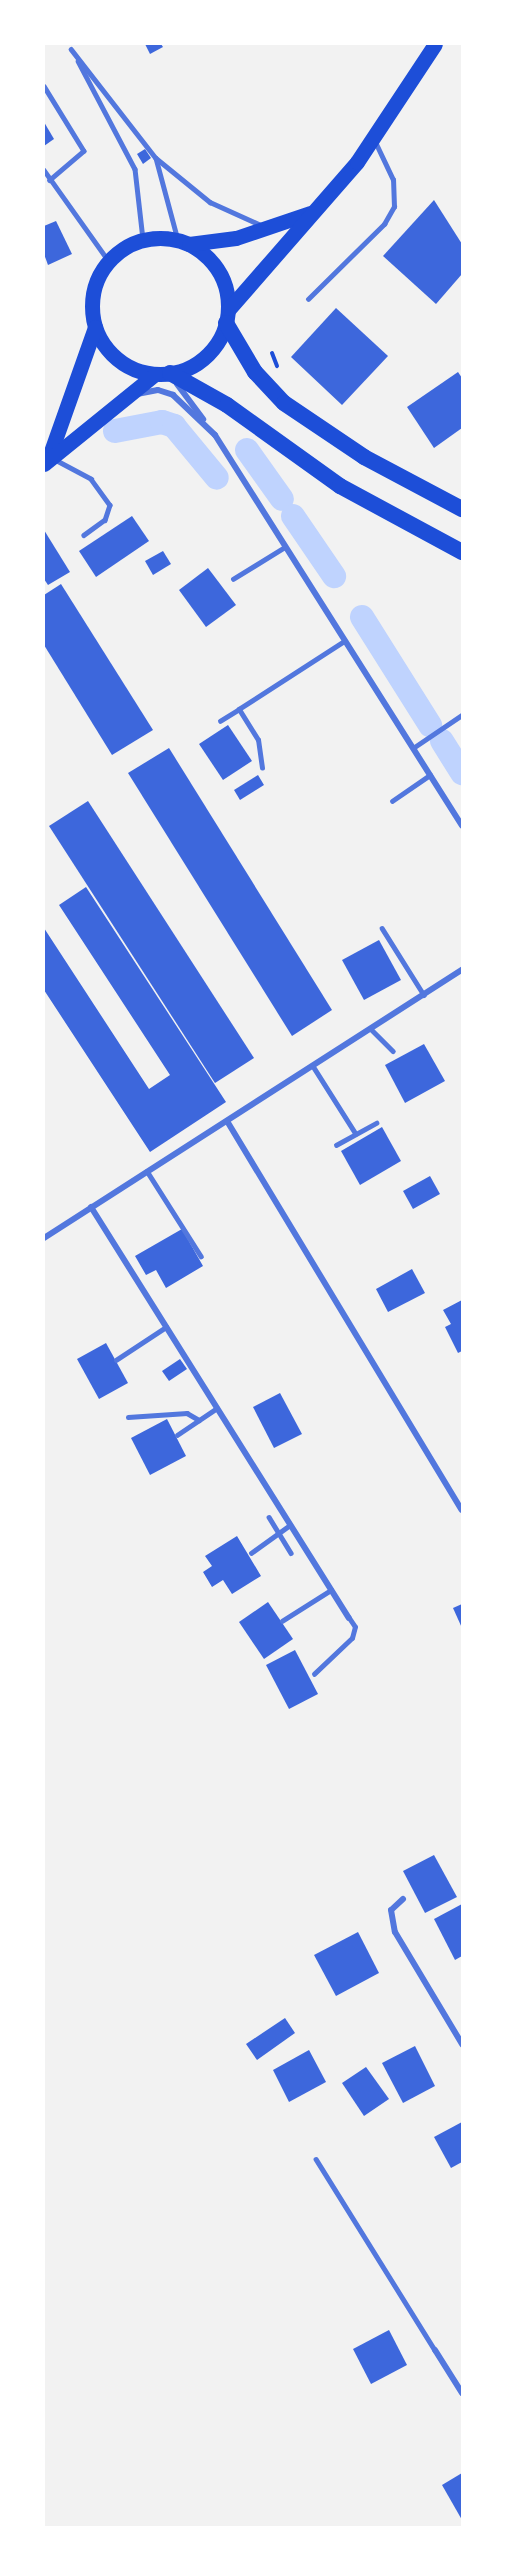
<!DOCTYPE html>
<style>
body{margin:0}
#map{position:relative;width:506px;height:2571px;overflow:hidden;background:#f2f2f2;font-family:"Roboto Condensed",sans-serif}
div>[style]{position:absolute}
.canal>*{height:24px;margin:-12px;padding:0 12px;transform-origin:12px;border-radius:12px;background:#bfd3fe}
.building>*{inset:0;background:#3d67dc}
.path>*{height:4px;margin:-2px;padding:0 2px;transform-origin:2px;border-radius:2px;background:#1d4ed8}
.service>*{height:4.5px;margin:-2.25px;padding:0 2.25px;transform-origin:2.25px;border-radius:2.25px;background:#5277de}
.minor>*{height:6px;margin:-3px;padding:0 3px;transform-origin:3px;border-radius:3px;background:#5277de}
.primary>*{height:15px;margin:-7.5px;padding:0 7.5px;transform-origin:7.5px;border-radius:7.5px;background:#1d4ed8}
.primary>.ring{margin:-7.5px;padding:0;box-sizing:content-box;background:none;border:15px solid #1d4ed8;border-radius:50%}
.trunk>*{height:16px;margin:-8px;padding:0 8px;transform-origin:8px;border-radius:8px;background:#1d4ed8}
span{translate:-50% -50%;white-space:nowrap;text-align:center;line-height:1.15;-webkit-text-stroke:4.5px #fff;paint-order:stroke}
.frame{position:absolute;inset:0;border:45px solid #fff;pointer-events:none}
</style>
<div id="map">
<div class="canal">
<div style="left:115px;top:431px;width:48px;rotate:-10.8deg"></div>
<div style="left:162px;top:422px;width:13px;rotate:18deg"></div>
<div style="left:174px;top:426px;width:67px;rotate:50.4deg"></div>
<div style="left:247px;top:450px;width:60px;rotate:54.5deg"></div>
<div style="left:293px;top:516px;width:73px;rotate:55.7deg"></div>
<div style="left:362px;top:617px;width:128px;rotate:57.8deg"></div>
<div style="left:442px;top:741px;width:38px;rotate:58deg"></div>
</div>
<div class="building">
<div style="clip-path:polygon(145px 44px,161px 44px,163px 47px,150px 54px)"></div>
<div style="clip-path:polygon(44px 122px,54px 139px,44px 146px)"></div>
<div style="clip-path:polygon(145px 149px,151px 158px,143px 164px,137px 154px)"></div>
<div style="clip-path:polygon(434px 200px,462px 244px,462px 274px,436px 304px,383px 256px)"></div>
<div style="clip-path:polygon(56px 221px,72px 254px,48px 265px,44px 254px,44px 226px)"></div>
<div style="clip-path:polygon(336px 308px,388px 356px,342px 405px,291px 357px)"></div>
<div style="clip-path:polygon(458px 372px,462px 378px,462px 428px,434px 448px,407px 407px)"></div>
<div style="clip-path:polygon(132px 516px,149px 541px,96px 577px,79px 551px)"></div>
<div style="clip-path:polygon(44px 530px,70px 572px,48px 585px,44px 579px)"></div>
<div style="clip-path:polygon(163px 551px,171px 564px,153px 575px,145px 561px)"></div>
<div style="clip-path:polygon(208px 568px,236px 605px,206px 627px,179px 590px)"></div>
<div style="clip-path:polygon(61px 584px,153px 730px,112px 755px,44px 645px,44px 595px)"></div>
<div style="clip-path:polygon(228px 725px,252px 761px,223px 780px,199px 744px)"></div>
<div style="clip-path:polygon(169px 748px,332px 1010px,292px 1036px,128px 773px)"></div>
<div style="clip-path:polygon(258px 775px,264px 785px,240px 800px,234px 790px)"></div>
<div style="clip-path:polygon(88px 801px,254px 1058px,215px 1083px,49px 826px)"></div>
<div style="clip-path:polygon(86px 887px,226px 1102px,150px 1152px,44px 990px,44px 928px,149px 1089px,170px 1075px,59px 905px)"></div>
<div style="clip-path:polygon(379px 940px,401px 980px,364px 1000px,342px 960px)"></div>
<div style="clip-path:polygon(424px 1044px,445px 1081px,405px 1103px,385px 1065px)"></div>
<div style="clip-path:polygon(382px 1127px,401px 1161px,360px 1185px,341px 1151px)"></div>
<div style="clip-path:polygon(430px 1176px,440px 1194px,413px 1209px,403px 1191px)"></div>
<div style="clip-path:polygon(182px 1229px,203px 1266px,166px 1288px,156px 1270px,146px 1275px,135px 1256px)"></div>
<div style="clip-path:polygon(412px 1269px,425px 1293px,388px 1312px,376px 1289px)"></div>
<div style="clip-path:polygon(462px 1300px,462px 1351px,458px 1353px,445px 1327px,451px 1324px,443px 1310px)"></div>
<div style="clip-path:polygon(106px 1343px,128px 1383px,99px 1399px,77px 1359px)"></div>
<div style="clip-path:polygon(180px 1359px,187px 1369px,169px 1381px,162px 1371px)"></div>
<div style="clip-path:polygon(280px 1393px,302px 1434px,274px 1448px,253px 1407px)"></div>
<div style="clip-path:polygon(167px 1419px,186px 1456px,150px 1475px,131px 1438px)"></div>
<div style="clip-path:polygon(237px 1536px,261px 1576px,232px 1594px,223px 1580px,212px 1587px,203px 1572px,212px 1566px,205px 1556px)"></div>
<div style="clip-path:polygon(268px 1602px,293px 1639px,264px 1659px,239px 1622px)"></div>
<div style="clip-path:polygon(462px 1604px,462px 1628px,453px 1608px)"></div>
<div style="clip-path:polygon(295px 1650px,318px 1694px,289px 1709px,266px 1665px)"></div>
<div style="clip-path:polygon(434px 1855px,457px 1897px,425px 1913px,403px 1871px)"></div>
<div style="clip-path:polygon(462px 1904px,462px 1956px,455px 1960px,434px 1919px)"></div>
<div style="clip-path:polygon(358px 1932px,379px 1973px,336px 1996px,314px 1955px)"></div>
<div style="clip-path:polygon(285px 2018px,295px 2033px,257px 2060px,246px 2044px)"></div>
<div style="clip-path:polygon(415px 2046px,435px 2086px,403px 2103px,382px 2063px)"></div>
<div style="clip-path:polygon(309px 2050px,326px 2082px,289px 2102px,273px 2070px)"></div>
<div style="clip-path:polygon(366px 2067px,389px 2099px,364px 2116px,342px 2083px)"></div>
<div style="clip-path:polygon(462px 2122px,462px 2162px,451px 2168px,434px 2137px)"></div>
<div style="clip-path:polygon(389px 2330px,407px 2365px,371px 2384px,353px 2349px)"></div>
<div style="clip-path:polygon(462px 2473px,462px 2520px,442px 2485px)"></div>
</div>
<div class="path">
<div style="left:272px;top:353px;width:14px;rotate:69deg"></div>
</div>
<div class="service">
<div style="left:71px;top:49px;width:138px;rotate:52.1deg"></div>
<div style="left:156px;top:158px;width:70px;rotate:39.2deg"></div>
<div style="left:210px;top:202px;width:56px;rotate:24.3deg"></div>
<div style="left:78px;top:61px;width:122px;rotate:62.2deg"></div>
<div style="left:135px;top:169px;width:70px;rotate:83.5deg"></div>
<div style="left:44px;top:86px;width:76px;rotate:58.4deg"></div>
<div style="left:84px;top:151px;width:45px;rotate:139.5deg"></div>
<div style="left:156px;top:158px;width:85px;rotate:75deg"></div>
<div style="left:44px;top:170px;width:110px;rotate:54.6deg"></div>
<div style="left:308px;top:299px;width:107px;rotate:-44.6deg"></div>
<div style="left:384px;top:224px;width:20px;rotate:-60deg"></div>
<div style="left:394px;top:207px;width:27px;rotate:-92deg"></div>
<div style="left:393px;top:180px;width:42px;rotate:-115.3deg"></div>
<div style="left:56px;top:460px;width:40px;rotate:28deg"></div>
<div style="left:91px;top:479px;width:32px;rotate:54deg"></div>
<div style="left:110px;top:505px;width:16px;rotate:108deg"></div>
<div style="left:105px;top:520px;width:26px;rotate:144deg"></div>
<div style="left:233px;top:579px;width:61px;rotate:-31.6deg"></div>
<div style="left:220px;top:721px;width:22px;rotate:-32deg"></div>
<div style="left:413px;top:748px;width:59px;rotate:-34deg"></div>
<div style="left:262px;top:768px;width:28px;rotate:-98deg"></div>
<div style="left:258px;top:740px;width:36px;rotate:-122deg"></div>
<div style="left:239px;top:709px;width:125px;rotate:-32.9deg"></div>
<div style="left:392px;top:801px;width:46px;rotate:-34.4deg"></div>
<div style="left:382px;top:928px;width:79px;rotate:57.9deg"></div>
<div style="left:371px;top:1029px;width:31px;rotate:45deg"></div>
<div style="left:313px;top:1066px;width:80px;rotate:57.7deg"></div>
<div style="left:336px;top:1145px;width:46px;rotate:-28.8deg"></div>
<div style="left:147px;top:1171px;width:101px;rotate:57.6deg"></div>
<div style="left:116px;top:1360px;width:60px;rotate:-33.4deg"></div>
<div style="left:128px;top:1417px;width:59px;rotate:-3.9deg"></div>
<div style="left:187px;top:1413px;width:14px;rotate:30deg"></div>
<div style="left:177px;top:1435px;width:48px;rotate:-34deg"></div>
<div style="left:269px;top:1517px;width:42px;rotate:58.6deg"></div>
<div style="left:251px;top:1553px;width:48px;rotate:-35.7deg"></div>
<div style="left:282px;top:1621px;width:58px;rotate:-32.3deg"></div>
<div style="left:314px;top:1674px;width:52px;rotate:-43.5deg"></div>
<div style="left:352px;top:1638px;width:11px;rotate:-75deg"></div>
<div style="left:355px;top:1627px;width:11px;rotate:-124deg"></div>
<div style="left:316px;top:2159px;width:225px;rotate:58.1deg"></div>
</div>
<div class="minor">
<div style="left:177px;top:384px;width:44px;rotate:53.4deg"></div>
<div style="left:137px;top:394px;width:21px;rotate:-11deg"></div>
<div style="left:158px;top:390px;width:16px;rotate:18deg"></div>
<div style="left:173px;top:395px;width:58px;rotate:43.6deg"></div>
<div style="left:215px;top:435px;width:462px;rotate:57.7deg"></div>
<div style="left:227px;top:1121px;width:454px;rotate:58.9deg"></div>
<div style="left:91px;top:1207px;width:485px;rotate:57.9deg"></div>
<div style="left:44px;top:1238px;width:497px;rotate:-32.7deg"></div>
<div style="left:403px;top:1899px;width:16px;rotate:137deg"></div>
<div style="left:391px;top:1910px;width:22px;rotate:80deg"></div>
<div style="left:395px;top:1932px;width:131px;rotate:59.1deg"></div>
<div style="left:435px;top:2350px;width:51px;rotate:57.9deg"></div>
</div>
<div class="primary">
<div class="ring" style="left:92px;top:238px;width:121px;height:121px"></div>
<div style="left:189px;top:244px;width:47px;rotate:-7.3deg"></div>
<div style="left:236px;top:238px;width:78px;rotate:-18.7deg"></div>
<div style="left:228px;top:310px;width:196px;rotate:-48.9deg"></div>
<div style="left:357px;top:162px;width:141px;rotate:-56.5deg"></div>
<div style="left:49px;top:457px;width:138px;rotate:-70.5deg"></div>
<div style="left:44px;top:464px;width:143px;rotate:-39deg"></div>
</div>
<div class="trunk">
<div style="left:226px;top:323px;width:57px;rotate:59.4deg"></div>
<div style="left:255px;top:372px;width:42px;rotate:46.9deg"></div>
<div style="left:284px;top:403px;width:97px;rotate:34deg"></div>
<div style="left:364px;top:457px;width:111px;rotate:28deg"></div>
<div style="left:170px;top:373px;width:65px;rotate:29.3deg"></div>
<div style="left:227px;top:405px;width:139px;rotate:35.6deg"></div>
<div style="left:340px;top:486px;width:139px;rotate:28.4deg"></div>
</div>
<div class="frame"></div>
</div>
